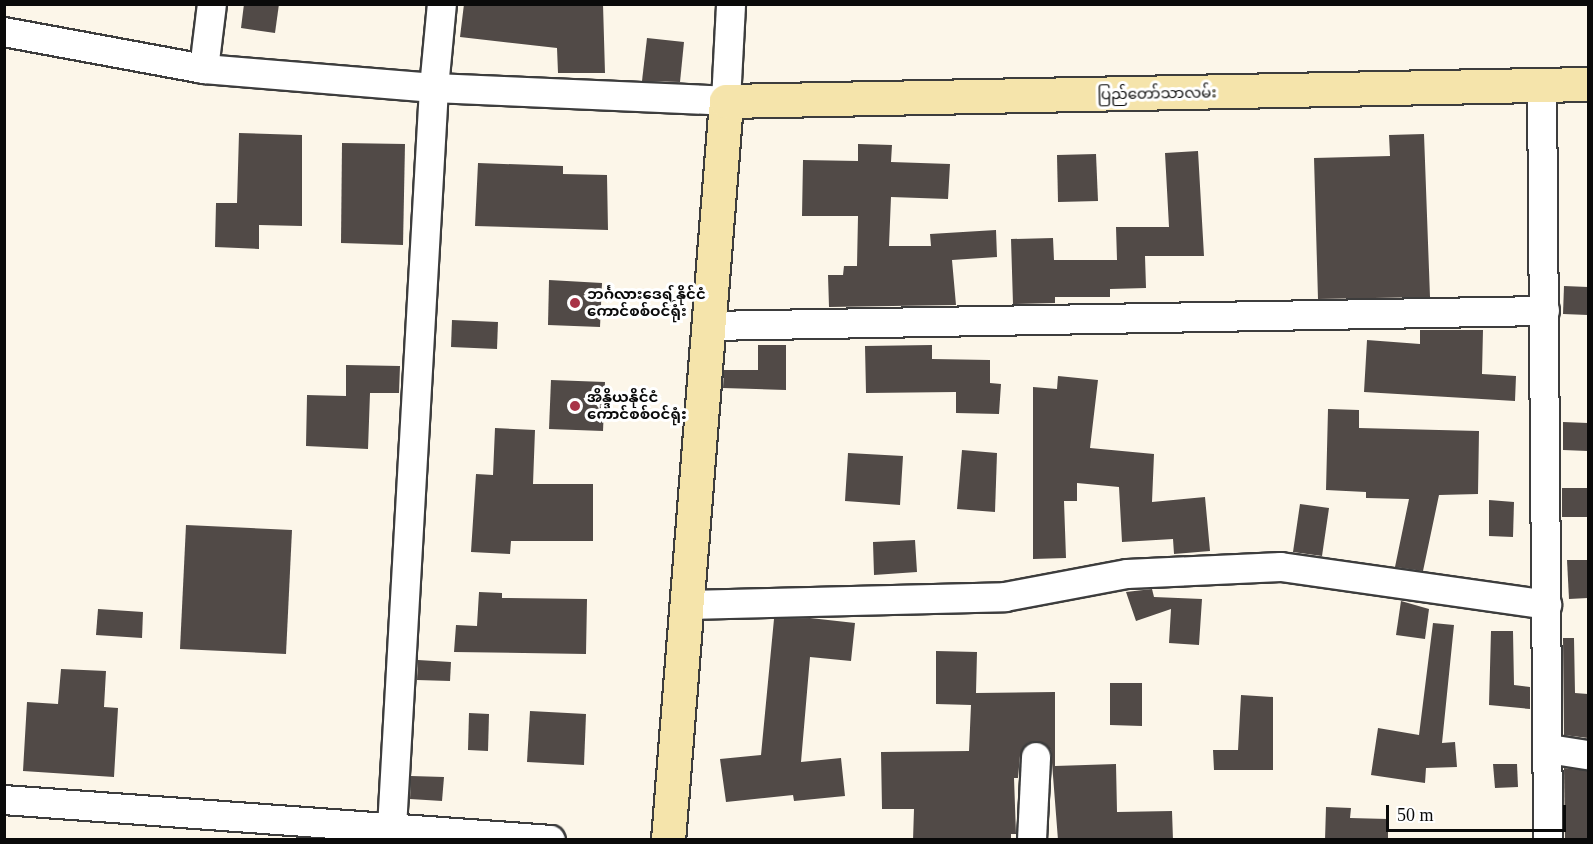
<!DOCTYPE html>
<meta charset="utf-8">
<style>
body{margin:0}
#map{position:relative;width:1593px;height:844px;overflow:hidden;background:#fcf6e9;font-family:"Times New Roman","Noto Sans Myanmar",serif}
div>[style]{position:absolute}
.building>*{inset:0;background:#514a47}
.roads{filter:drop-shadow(2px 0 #3d3d3d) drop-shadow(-2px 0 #3d3d3d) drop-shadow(0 2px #3d3d3d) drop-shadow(0 -2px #3d3d3d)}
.street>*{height:28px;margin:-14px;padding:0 14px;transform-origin:14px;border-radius:14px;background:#fff}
.secondary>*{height:33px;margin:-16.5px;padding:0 16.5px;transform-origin:16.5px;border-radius:16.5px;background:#f5e4ab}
.dots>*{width:16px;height:16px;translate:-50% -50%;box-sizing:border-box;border:3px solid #fff;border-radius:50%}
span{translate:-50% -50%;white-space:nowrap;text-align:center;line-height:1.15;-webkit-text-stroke:6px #fff;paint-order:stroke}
.street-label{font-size:15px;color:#0a0a0a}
.poi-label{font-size:15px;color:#0a0a0a;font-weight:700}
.left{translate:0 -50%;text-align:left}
.frame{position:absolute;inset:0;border:6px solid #0a0a0a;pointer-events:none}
.scale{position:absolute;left:1386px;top:805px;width:180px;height:27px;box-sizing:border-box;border:3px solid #0a0a0a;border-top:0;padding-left:8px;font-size:18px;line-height:21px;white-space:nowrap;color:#0a0a0a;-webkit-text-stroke:4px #fff;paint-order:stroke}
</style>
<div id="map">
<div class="building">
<div style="clip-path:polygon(244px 4px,279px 4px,275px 33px,241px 28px)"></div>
<div style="clip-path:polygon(464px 4px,603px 4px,605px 73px,558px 73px,557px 48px,460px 37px)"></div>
<div style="clip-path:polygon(647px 38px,684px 42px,680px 82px,642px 81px)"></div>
<div style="clip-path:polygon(239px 133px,302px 135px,302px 226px,259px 225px,259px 249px,215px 247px,216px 203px,237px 203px)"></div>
<div style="clip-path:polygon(1424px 134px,1430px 297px,1318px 299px,1314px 158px,1390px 156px,1389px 135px)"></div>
<div style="clip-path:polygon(342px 143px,405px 144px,403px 245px,341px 243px)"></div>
<div style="clip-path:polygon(858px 144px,892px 145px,891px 162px,950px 164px,948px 199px,891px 197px,889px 246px,931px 246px,930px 234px,996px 230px,997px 257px,952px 260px,956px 305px,829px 307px,828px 275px,843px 275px,844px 266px,857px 266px,858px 216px,802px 216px,803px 160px,858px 161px)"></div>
<div style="clip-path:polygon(1198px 151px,1204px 256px,1145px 256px,1146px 288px,1110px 289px,1110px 297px,1055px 297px,1055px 303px,1013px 304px,1011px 239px,1053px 238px,1054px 260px,1117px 260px,1116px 227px,1169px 227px,1165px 153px)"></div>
<div style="clip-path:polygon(1096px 154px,1098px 201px,1058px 202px,1057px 155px)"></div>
<div style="clip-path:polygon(478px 163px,563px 166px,563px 174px,607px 175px,608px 230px,475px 226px)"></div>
<div style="clip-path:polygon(549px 280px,602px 283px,600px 327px,548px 325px)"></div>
<div style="clip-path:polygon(1564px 286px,1588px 287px,1588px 315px,1563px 314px)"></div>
<div style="clip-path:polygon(452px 320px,498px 322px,497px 349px,451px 347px)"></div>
<div style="clip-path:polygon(1420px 330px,1483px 330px,1482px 374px,1516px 376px,1515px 401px,1364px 392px,1367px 340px,1420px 344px)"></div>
<div style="clip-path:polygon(758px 345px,786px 345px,786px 390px,723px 388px,724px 370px,758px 370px)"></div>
<div style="clip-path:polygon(932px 345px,932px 359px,990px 360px,990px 383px,1001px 384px,999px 414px,956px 413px,956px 392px,866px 393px,865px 346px)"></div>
<div style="clip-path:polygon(346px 365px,400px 366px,399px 393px,370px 393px,368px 449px,306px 446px,307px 395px,346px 396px)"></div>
<div style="clip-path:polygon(1058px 376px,1098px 380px,1090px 448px,1154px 454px,1152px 502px,1205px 497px,1210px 551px,1174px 554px,1173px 539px,1122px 542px,1119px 487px,1077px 483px,1077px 501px,1064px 501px,1066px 558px,1033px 559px,1033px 387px,1057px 389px)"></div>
<div style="clip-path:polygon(551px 380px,605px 382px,603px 431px,549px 429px)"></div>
<div style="clip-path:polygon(1328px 409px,1359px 410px,1359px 428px,1479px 431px,1478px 494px,1439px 495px,1423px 571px,1395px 567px,1409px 499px,1366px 498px,1366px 492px,1326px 490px)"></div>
<div style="clip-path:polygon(1563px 422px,1588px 423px,1588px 451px,1563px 450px)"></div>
<div style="clip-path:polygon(495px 428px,535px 430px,533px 484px,593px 484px,593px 541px,511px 541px,510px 554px,471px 552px,476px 474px,493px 475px)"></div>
<div style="clip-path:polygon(962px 450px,997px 453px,995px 512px,957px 509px)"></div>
<div style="clip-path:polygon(848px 453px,903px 456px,900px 505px,845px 501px)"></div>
<div style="clip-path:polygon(1562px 488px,1587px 488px,1587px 517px,1562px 517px)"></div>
<div style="clip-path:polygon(1489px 500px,1514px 502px,1513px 537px,1489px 536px)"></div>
<div style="clip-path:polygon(1300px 504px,1329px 508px,1322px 556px,1293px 552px)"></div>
<div style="clip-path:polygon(186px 525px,292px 530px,286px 654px,180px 649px)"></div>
<div style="clip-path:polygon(915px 540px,917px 572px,874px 575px,873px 542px)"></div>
<div style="clip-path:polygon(1567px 560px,1588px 560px,1588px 598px,1569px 599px)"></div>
<div style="clip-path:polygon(1152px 589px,1154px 597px,1202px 599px,1199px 645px,1169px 643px,1171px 609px,1136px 621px,1126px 592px)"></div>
<div style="clip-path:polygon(479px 592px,502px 593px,502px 598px,587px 599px,586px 654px,454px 652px,456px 625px,477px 626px)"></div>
<div style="clip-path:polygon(1401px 601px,1429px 609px,1425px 639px,1396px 635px)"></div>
<div style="clip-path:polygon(98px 609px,143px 612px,142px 638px,96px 635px)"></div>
<div style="clip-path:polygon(810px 618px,855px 623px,851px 661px,810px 657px,801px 762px,841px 758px,845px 796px,794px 801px,793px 795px,726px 802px,720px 759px,761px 755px,774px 619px)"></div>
<div style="clip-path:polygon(1433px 623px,1454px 625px,1442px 743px,1455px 742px,1457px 767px,1426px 768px,1425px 783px,1371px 775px,1378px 728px,1419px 735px)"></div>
<div style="clip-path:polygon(1491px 631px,1513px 631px,1514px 685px,1530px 687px,1530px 709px,1489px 705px)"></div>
<div style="clip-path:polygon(1563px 638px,1574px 638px,1575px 693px,1588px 694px,1588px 738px,1564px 735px)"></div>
<div style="clip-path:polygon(936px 651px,977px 652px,976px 693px,1055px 692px,1055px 766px,1116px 764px,1117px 812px,1172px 811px,1173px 840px,1058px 840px,1051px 750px,1036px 741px,1028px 743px,1020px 756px,1018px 778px,1014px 778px,1016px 834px,1011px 834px,1011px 840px,913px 840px,914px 809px,882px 809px,881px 752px,969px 751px,971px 705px,936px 704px)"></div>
<div style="clip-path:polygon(418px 660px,451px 662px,450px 681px,417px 680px)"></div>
<div style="clip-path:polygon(61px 669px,106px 671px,104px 707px,118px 708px,114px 777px,23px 771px,27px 702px,58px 704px)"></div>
<div style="clip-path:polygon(1110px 683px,1142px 683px,1142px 726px,1110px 725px)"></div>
<div style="clip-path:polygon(1241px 695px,1273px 697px,1273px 770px,1214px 770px,1213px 750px,1238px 750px)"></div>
<div style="clip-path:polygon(530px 711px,586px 714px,584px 765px,527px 762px)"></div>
<div style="clip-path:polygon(469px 713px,489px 714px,488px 751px,468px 750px)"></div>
<div style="clip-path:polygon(1493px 764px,1517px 764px,1518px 787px,1495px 788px)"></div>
<div style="clip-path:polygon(1564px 768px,1588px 771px,1588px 840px,1565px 840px)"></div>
<div style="clip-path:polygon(411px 776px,444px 777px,442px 801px,410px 799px)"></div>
<div style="clip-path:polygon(1326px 807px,1351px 808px,1350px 818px,1388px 819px,1388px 840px,1325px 840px)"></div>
</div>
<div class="roads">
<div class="street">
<div style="left:4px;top:32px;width:203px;rotate:10.5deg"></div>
<div style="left:204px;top:69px;width:231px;rotate:4.7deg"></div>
<div style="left:434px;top:88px;width:292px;rotate:2.5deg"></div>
<div style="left:726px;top:101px;width:97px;rotate:-87deg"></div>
<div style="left:204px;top:69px;width:65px;rotate:-83deg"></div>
<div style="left:1542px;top:85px;width:755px;rotate:89.54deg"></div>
<div style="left:709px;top:326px;width:836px;rotate:-1.03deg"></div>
<div style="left:688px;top:605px;width:317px;rotate:-1.4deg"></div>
<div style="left:1005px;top:597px;width:124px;rotate:-10.7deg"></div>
<div style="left:1127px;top:574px;width:154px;rotate:-2.6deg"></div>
<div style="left:1281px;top:567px;width:269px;rotate:8.1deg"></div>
<div style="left:1549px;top:749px;width:39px;rotate:9deg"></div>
<div style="left:4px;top:800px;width:548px;rotate:4.18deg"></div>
<div style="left:392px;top:828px;width:741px;rotate:-86.75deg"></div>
<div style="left:434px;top:88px;width:84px;rotate:-84.6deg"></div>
<div style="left:1032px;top:840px;width:83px;rotate:-87.2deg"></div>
</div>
<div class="secondary">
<div style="left:668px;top:840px;width:741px;rotate:-85.51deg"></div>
<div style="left:726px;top:101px;width:862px;rotate:-1.13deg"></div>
</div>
</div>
<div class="dots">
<div style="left:575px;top:303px;background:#a83347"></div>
<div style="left:575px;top:406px;background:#a83347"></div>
</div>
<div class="street-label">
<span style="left:1157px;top:94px;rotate:-1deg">ပြည်တော်သာလမ်း</span>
</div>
<div class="poi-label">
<span class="left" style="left:587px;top:303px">ဘင်္ဂလားဒေရှ့်နိုင်ငံ<br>ကောင်စစ်ဝင်ရုံး</span>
<span class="left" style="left:587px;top:406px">အိန္ဒိယနိုင်ငံ<br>ကောင်စစ်ဝင်ရုံး</span>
</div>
<div class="frame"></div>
<div class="scale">50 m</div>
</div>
